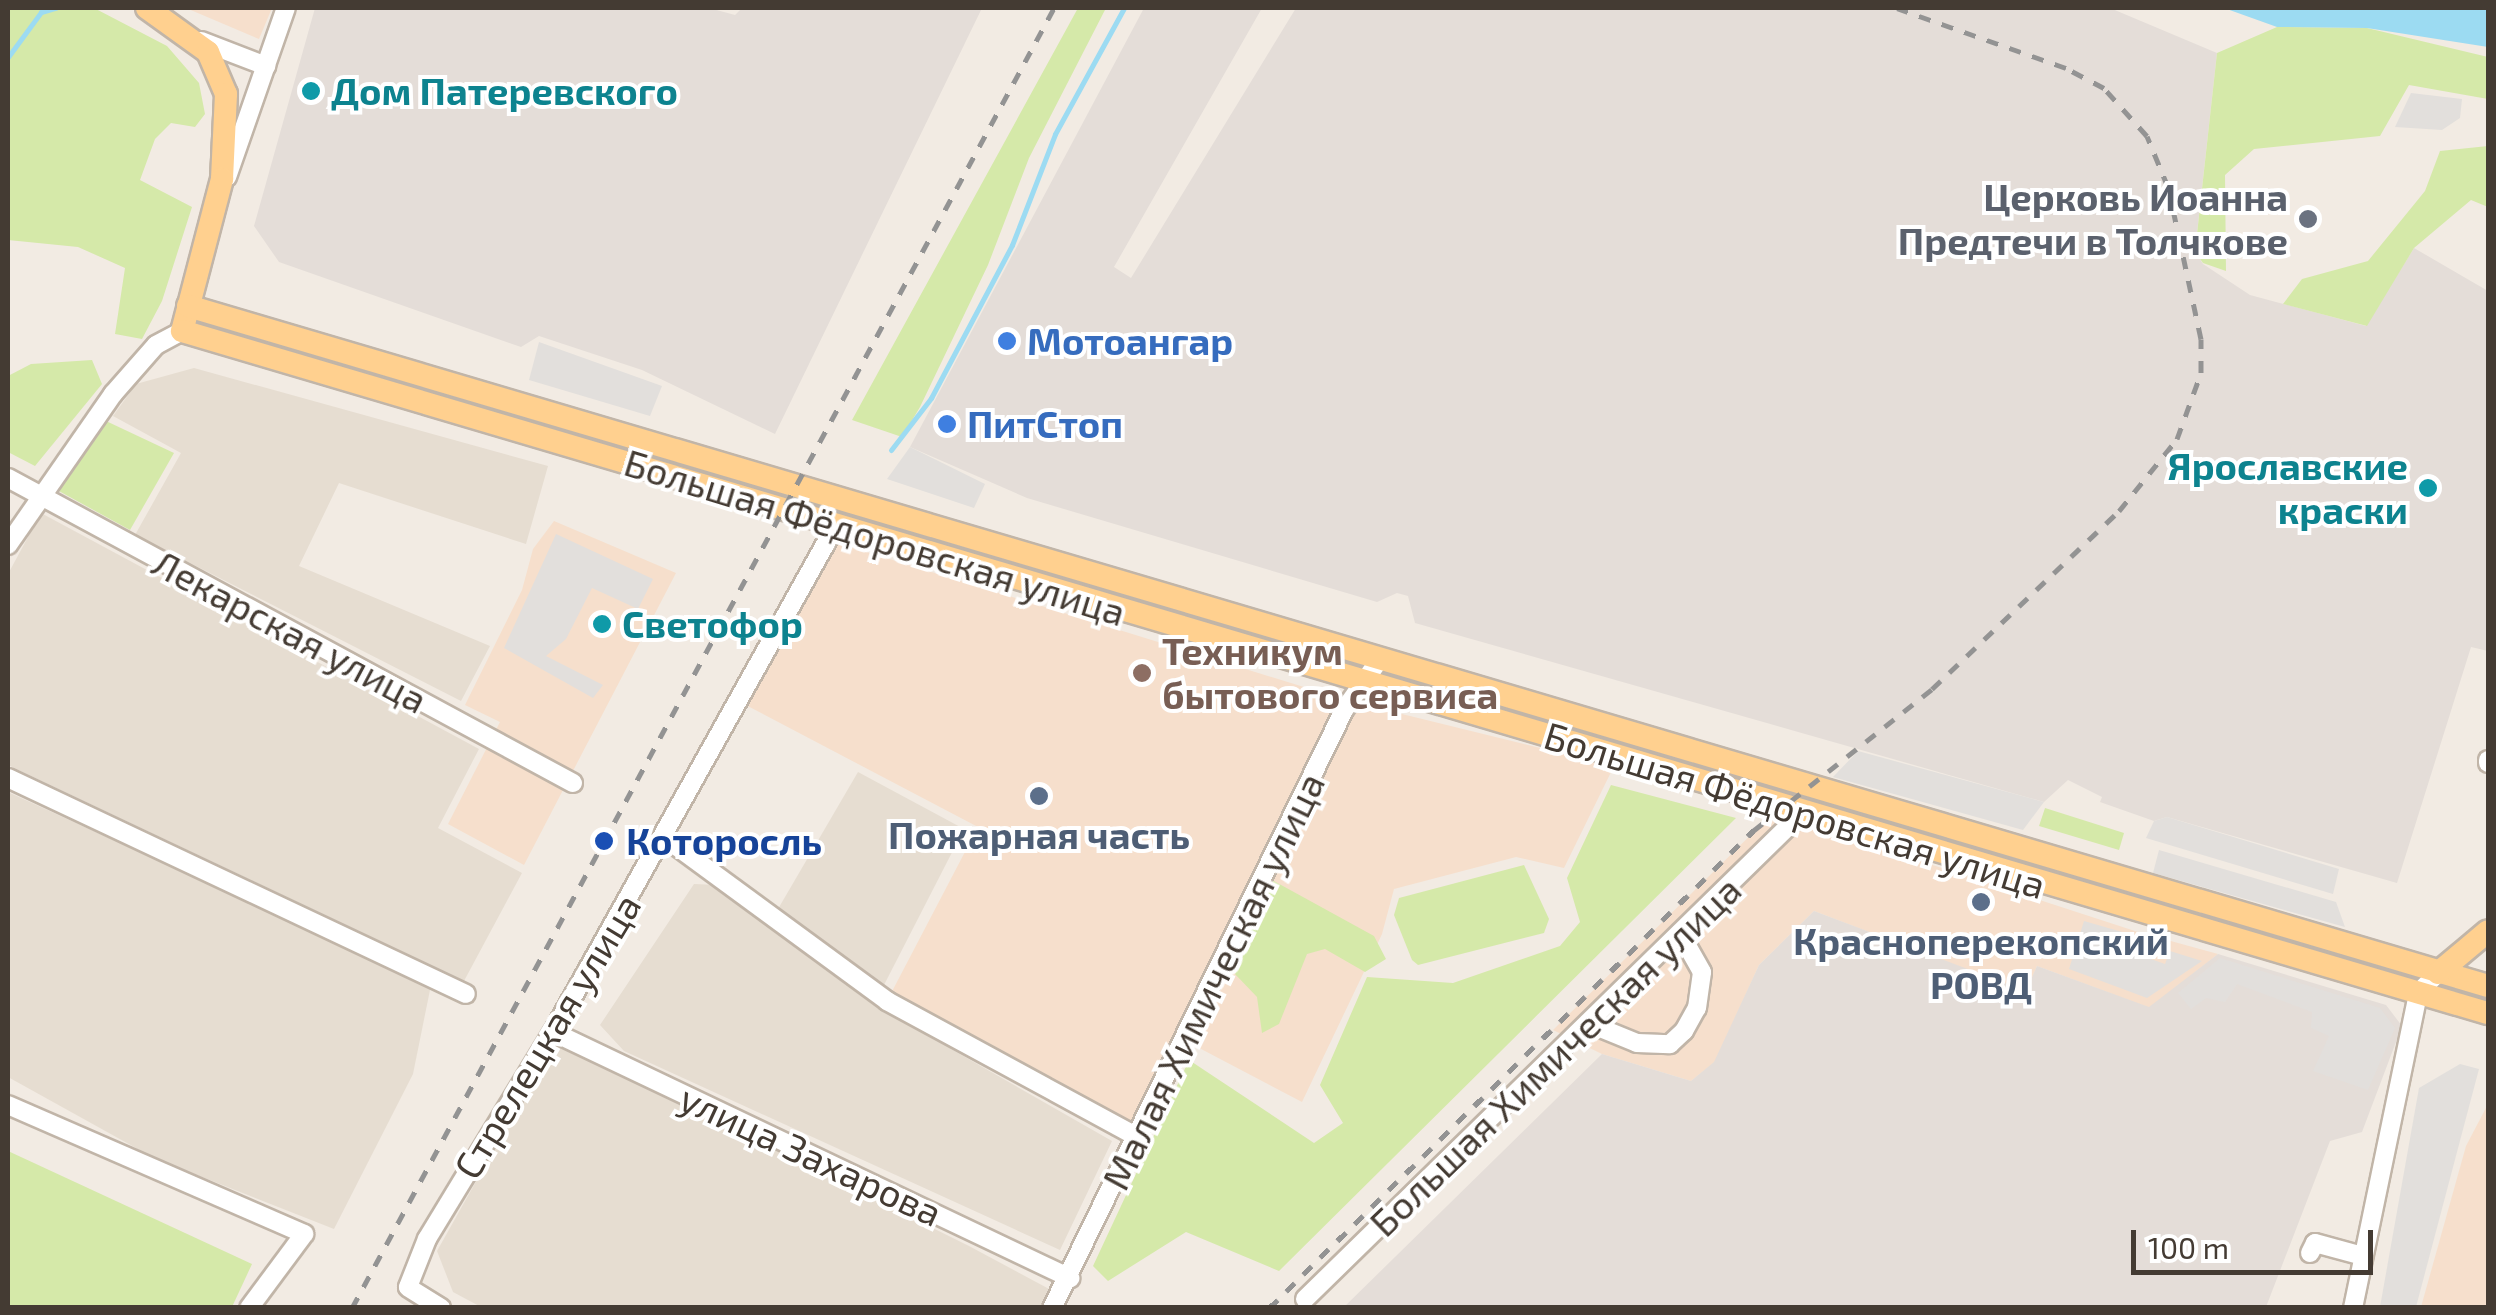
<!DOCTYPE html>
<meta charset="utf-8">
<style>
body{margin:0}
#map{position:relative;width:2496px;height:1315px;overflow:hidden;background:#f2ebe3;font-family:"Exo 2",sans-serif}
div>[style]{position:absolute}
.residential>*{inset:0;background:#e6ddd1}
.commercial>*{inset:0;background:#f6dfcc}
.industrial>*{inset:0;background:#e4ddd8}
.green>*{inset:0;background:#d5e9a9}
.parking>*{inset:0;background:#e2dfdc}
.water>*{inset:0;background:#9cdbf2}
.stream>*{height:5px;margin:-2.5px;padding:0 2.5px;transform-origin:2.5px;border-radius:2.5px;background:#9cdbf2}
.roads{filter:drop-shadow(2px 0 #c1b5a8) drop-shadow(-2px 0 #c1b5a8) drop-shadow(0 2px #c1b5a8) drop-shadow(0 -2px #c1b5a8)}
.minor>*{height:18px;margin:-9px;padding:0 9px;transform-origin:9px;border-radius:9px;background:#fff}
.major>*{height:22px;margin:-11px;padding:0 11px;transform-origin:11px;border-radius:11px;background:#ffd08f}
.rail>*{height:5px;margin-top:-2.5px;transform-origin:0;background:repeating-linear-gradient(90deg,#939393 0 12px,transparent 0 24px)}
.dots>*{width:28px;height:28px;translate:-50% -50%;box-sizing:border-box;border:5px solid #fff;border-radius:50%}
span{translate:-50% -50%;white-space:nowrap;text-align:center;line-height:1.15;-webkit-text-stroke:8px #fff;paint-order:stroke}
.culture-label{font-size:38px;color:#0d838f;font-weight:700}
.left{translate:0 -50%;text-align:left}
.right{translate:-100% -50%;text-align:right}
.worship-label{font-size:38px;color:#5b616d;font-weight:700}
.shop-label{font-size:38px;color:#366cbe;font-weight:700}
.street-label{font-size:38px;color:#443b33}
.education-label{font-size:38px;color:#785e54;font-weight:700}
.service-label{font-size:38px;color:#4e5e75;font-weight:700}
.transit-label{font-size:38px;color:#164399;font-weight:700}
.frame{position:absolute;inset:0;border:10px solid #443b33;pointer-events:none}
.scale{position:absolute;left:2131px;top:1230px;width:242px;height:45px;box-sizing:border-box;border:5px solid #443b33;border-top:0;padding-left:12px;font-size:30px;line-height:35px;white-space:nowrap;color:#443b33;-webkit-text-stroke:8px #fff;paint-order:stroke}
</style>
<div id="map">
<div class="residential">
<div style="clip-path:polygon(194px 368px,548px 466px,526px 544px,339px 483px,299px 566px,490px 646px,461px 701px,135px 535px,181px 453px,113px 416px,136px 384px)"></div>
<div style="clip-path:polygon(41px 513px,479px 749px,438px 828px,522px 873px,464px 981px,8px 765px,8px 574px)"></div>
<div style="clip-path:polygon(858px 772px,964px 829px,884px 985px,778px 909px)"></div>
<div style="clip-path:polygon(8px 792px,431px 985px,413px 1074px,334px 1229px,154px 1158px,8px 1077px)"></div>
<div style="clip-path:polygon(694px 884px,717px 885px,951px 1049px,1112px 1141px,1060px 1250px,624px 1051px,600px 1025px)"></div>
<div style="clip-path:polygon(555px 1041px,969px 1246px,1051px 1290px,1041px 1308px,481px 1307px,453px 1292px,437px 1251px)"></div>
</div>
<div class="commercial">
<div style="clip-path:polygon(186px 8px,272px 8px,259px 39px)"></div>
<div style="clip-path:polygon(554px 521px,676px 573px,524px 865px,448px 824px,500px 722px,465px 705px,522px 590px,533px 549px)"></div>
<div style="clip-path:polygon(828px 540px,1349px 701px,1614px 766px,1564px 868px,1516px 857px,1394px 889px,1382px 934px,1302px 1102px,1184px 1040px,1137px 1137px,887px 1001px,978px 827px,740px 702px)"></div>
<div style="clip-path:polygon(1773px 813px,2138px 932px,2218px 954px,2150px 1008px,2037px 966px,2026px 992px,1814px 911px,1759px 965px,1715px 1062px,1691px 1081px,1602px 1054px,1553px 1030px)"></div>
<div style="clip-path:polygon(2488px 1104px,2488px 1307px,2421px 1307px,2466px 1146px)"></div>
</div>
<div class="industrial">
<div style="clip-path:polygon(315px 8px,709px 8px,735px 15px,742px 8px,982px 8px,775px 434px,642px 370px,539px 336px,521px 347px,279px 262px,254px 226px)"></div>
<div style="clip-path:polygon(1144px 8px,1262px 8px,1114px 267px,1131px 278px,1296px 8px,2110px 8px,2217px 53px,2195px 251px,2203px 264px,2250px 295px,2366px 326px,2414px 248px,2488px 291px,2488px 651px,2471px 647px,2397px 883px,2167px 817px,2154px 821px,2100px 802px,2102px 797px,2068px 780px,2044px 802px,1415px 623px,1408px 596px,1397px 593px,1377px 602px,1027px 498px,910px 447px)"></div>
<div style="clip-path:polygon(1814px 911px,2026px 991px,2037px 966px,2149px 1007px,2218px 954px,2386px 1005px,2402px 1026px,2362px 1132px,2330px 1141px,2266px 1307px,1343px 1308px,1602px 1054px,1691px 1081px,1714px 1062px,1759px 965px)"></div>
</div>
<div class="green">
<div style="clip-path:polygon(8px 8px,94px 8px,167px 46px,199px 83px,205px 114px,195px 127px,171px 123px,155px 139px,140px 180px,192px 207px,162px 301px,142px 339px,115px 334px,125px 268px,78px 247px,8px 240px)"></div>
<div style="clip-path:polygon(1078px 8px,1106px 8px,1029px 158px,988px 265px,920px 407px,902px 437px,852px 420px)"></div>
<div style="clip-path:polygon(2277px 27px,2367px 28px,2488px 57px,2488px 99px,2409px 85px,2380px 136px,2254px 149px,2225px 175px,2226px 271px,2203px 263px,2195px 252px,2217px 53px)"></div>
<div style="clip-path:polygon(2488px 146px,2488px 207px,2471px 200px,2414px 248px,2367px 326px,2283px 304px,2302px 279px,2368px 261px,2425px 191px,2440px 151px)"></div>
<div style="clip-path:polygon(228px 328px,1086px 582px,1084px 589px,226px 334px)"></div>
<div style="clip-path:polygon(92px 360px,102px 384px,35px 466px,8px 452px,8px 376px,31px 364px)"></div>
<div style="clip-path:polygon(106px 421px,174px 453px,130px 530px,57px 490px)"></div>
<div style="clip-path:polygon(1401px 675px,1790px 791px,1784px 796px,1399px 682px)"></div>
<div style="clip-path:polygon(1611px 785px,1736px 818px,1279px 1271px,1186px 1232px,1108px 1281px,1093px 1266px,1189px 1060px,1314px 1143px,1343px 1123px,1320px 1085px,1367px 977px,1453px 983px,1560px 946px,1580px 922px,1567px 878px)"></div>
<div style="clip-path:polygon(1802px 794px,2099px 883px,2098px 889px,1796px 800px)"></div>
<div style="clip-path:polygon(2045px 808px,2124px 833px,2119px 850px,2039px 826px)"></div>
<div style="clip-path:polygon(1524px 865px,1549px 919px,1544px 933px,1418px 965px,1412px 960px,1394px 915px,1399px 898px)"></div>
<div style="clip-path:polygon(1272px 880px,1374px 936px,1386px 959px,1365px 972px,1325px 949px,1307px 954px,1279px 1024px,1262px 1033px,1257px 997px,1235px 974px,1259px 891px)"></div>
<div style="clip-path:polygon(2130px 891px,2424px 979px,2421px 985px,2128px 898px)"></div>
<div style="clip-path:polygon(8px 1151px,252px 1264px,232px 1307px,8px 1307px)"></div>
</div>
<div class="parking">
<div style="clip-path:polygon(2411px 93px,2462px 99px,2460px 118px,2442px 130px,2395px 127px)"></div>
<div style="clip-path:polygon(539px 342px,662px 386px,650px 416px,529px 380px)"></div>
<div style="clip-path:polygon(910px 447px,985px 484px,974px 508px,887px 479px)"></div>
<div style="clip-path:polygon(556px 534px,653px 579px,638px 609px,592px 588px,566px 639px,546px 656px,603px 685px,593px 698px,504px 648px)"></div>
<div style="clip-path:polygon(1858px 751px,2044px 802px,2023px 830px,1833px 777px)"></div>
<div style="clip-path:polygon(2167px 817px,2339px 869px,2333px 894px,2146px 838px,2154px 821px)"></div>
<div style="clip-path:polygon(2159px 850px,2336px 902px,2345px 927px,2153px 873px)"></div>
<div style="clip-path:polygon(2084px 921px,2136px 936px,2131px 952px,2165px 964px,2170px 951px,2202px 961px,2147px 998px,2069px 969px)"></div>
<div style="clip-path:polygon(2220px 958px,2380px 1008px,2395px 1028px,2368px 1090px,2313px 1071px,2329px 1036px,2311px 1028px,2312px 1012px,2237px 984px,2225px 1002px,2206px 998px,2191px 1009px,2178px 993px)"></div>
<div style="clip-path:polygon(2460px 1064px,2479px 1069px,2416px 1307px,2380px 1307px,2419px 1088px)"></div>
</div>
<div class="water">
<div style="clip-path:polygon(2224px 8px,2488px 8px,2488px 47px,2367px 28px,2277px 27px)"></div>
</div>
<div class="stream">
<div style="left:8px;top:57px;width:56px;rotate:-53.7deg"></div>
<div style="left:41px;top:12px;width:15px;rotate:-16deg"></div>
<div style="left:891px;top:450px;width:66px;rotate:-52.4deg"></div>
<div style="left:931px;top:398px;width:173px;rotate:-62.1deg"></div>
<div style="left:1012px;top:245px;width:119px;rotate:-68.8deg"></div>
<div style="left:1055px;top:134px;width:144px;rotate:-61.3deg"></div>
</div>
<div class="roads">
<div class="minor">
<div style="left:201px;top:41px;width:70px;rotate:21deg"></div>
<div style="left:227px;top:177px;width:179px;rotate:-70.8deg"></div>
<div style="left:8px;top:478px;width:642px;rotate:28.36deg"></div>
<div style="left:8px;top:545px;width:184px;rotate:-55.2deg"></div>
<div style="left:113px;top:394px;width:65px;rotate:-48.7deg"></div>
<div style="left:156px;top:345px;width:30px;rotate:-28deg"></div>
<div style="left:2488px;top:760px;width:3px;rotate:90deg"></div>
<div style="left:8px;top:778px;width:506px;rotate:25.25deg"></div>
<div style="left:664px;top:837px;width:277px;rotate:36.3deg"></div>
<div style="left:887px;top:1001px;width:285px;rotate:28.5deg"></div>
<div style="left:1588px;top:1023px;width:53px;rotate:22.2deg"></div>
<div style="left:1637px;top:1043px;width:33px;rotate:2deg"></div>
<div style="left:1670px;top:1044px;width:19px;rotate:-43deg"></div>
<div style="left:1684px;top:1031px;width:26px;rotate:-61deg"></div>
<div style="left:1697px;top:1008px;width:36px;rotate:-82deg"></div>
<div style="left:1702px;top:972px;width:45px;rotate:-119.4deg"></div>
<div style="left:553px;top:1032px;width:573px;rotate:25.45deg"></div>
<div style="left:8px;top:1105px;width:323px;rotate:23.5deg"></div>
<div style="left:304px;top:1234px;width:92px;rotate:126.6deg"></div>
<div style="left:2310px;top:1253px;width:11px;rotate:-63deg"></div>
<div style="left:2315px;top:1243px;width:50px;rotate:15.2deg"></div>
<div style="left:1305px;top:1299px;width:697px;rotate:-44.36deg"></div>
<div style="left:441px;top:1308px;width:39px;rotate:-148deg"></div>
<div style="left:408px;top:1287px;width:52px;rotate:-68.4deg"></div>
<div style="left:427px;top:1239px;width:242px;rotate:-58.7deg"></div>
<div style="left:553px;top:1032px;width:581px;rotate:-60.83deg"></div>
<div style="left:1052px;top:1308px;width:665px;rotate:-63.97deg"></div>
<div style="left:1344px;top:710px;width:62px;rotate:-54.8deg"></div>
<div style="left:2353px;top:1308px;width:322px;rotate:-78.3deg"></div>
<div style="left:2418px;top:993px;width:28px;rotate:-45deg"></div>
</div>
<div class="major">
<div style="left:147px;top:8px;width:75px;rotate:35.8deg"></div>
<div style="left:208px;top:52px;width:46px;rotate:66.8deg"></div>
<div style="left:226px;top:94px;width:85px;rotate:92.7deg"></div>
<div style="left:222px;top:179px;width:157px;rotate:104.7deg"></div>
<div style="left:182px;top:331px;width:2405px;rotate:16.48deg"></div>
<div style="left:188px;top:306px;width:2398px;rotate:16.47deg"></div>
<div style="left:2438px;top:973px;width:65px;rotate:-40deg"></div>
</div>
</div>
<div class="rail">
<div style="left:352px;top:1308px;width:1477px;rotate:-61.63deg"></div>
<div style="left:1269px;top:1308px;width:680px;rotate:-44.58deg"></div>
<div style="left:1753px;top:831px;width:228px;rotate:-38.4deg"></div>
<div style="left:1932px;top:689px;width:258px;rotate:-43.6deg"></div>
<div style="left:2119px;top:511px;width:92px;rotate:-51.1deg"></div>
<div style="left:2177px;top:439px;width:70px;rotate:-70deg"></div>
<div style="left:2201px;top:373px;width:34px;rotate:-90deg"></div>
<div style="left:2201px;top:339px;width:156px;rotate:-102.2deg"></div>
<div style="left:2168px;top:187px;width:55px;rotate:-112.4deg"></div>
<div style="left:2147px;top:136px;width:64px;rotate:-131.9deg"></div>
<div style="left:2104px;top:88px;width:43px;rotate:-152.2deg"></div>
<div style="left:2066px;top:68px;width:179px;rotate:-160.5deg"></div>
</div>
<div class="dots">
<div style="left:311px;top:91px;background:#0f9aa8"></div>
<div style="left:2308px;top:219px;background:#6b7280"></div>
<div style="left:1007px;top:341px;background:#3f7fe0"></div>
<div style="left:947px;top:424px;background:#3f7fe0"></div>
<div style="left:2428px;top:488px;background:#0f9aa8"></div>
<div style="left:602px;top:624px;background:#0f9aa8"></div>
<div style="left:1142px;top:673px;background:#8d6e63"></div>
<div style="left:1039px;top:796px;background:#5c6f8a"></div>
<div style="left:604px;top:841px;background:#1a4fb4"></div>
<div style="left:1981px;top:902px;background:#5c6f8a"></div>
</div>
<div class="culture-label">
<span class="left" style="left:331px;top:91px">Дом Патеревского</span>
<span class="right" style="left:2408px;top:488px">Ярославские<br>краски</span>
<span class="left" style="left:622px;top:624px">Светофор</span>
</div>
<div class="worship-label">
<span class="right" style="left:2288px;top:219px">Церковь Иоанна<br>Предтечи в Толчкове</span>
</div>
<div class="shop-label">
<span class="left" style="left:1027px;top:341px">Мотоангар</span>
<span class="left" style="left:967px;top:424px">ПитСтоп</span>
</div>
<div class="street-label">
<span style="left:875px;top:537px;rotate:17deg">Большая Фёдоровская улица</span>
<span style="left:290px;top:631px;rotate:28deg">Лекарская улица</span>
<span style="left:1795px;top:810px;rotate:17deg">Большая Фёдоровская улица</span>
<span style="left:1213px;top:981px;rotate:-64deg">Малая Химическая улица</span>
<span style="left:547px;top:1036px;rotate:-59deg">Стрелецкая улица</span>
<span style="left:1555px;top:1056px;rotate:-44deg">Большая Химическая улица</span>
<span style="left:811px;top:1155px;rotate:25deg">улица Захарова</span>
</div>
<div class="education-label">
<span class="left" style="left:1162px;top:673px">Техникум<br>бытового сервиса</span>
</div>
<div class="service-label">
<span style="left:1039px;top:835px">Пожарная часть</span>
<span style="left:1981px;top:963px">Красноперекопский<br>РОВД</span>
</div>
<div class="transit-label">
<span class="left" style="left:626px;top:841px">Которосль</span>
</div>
<div class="frame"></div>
<div class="scale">100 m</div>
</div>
